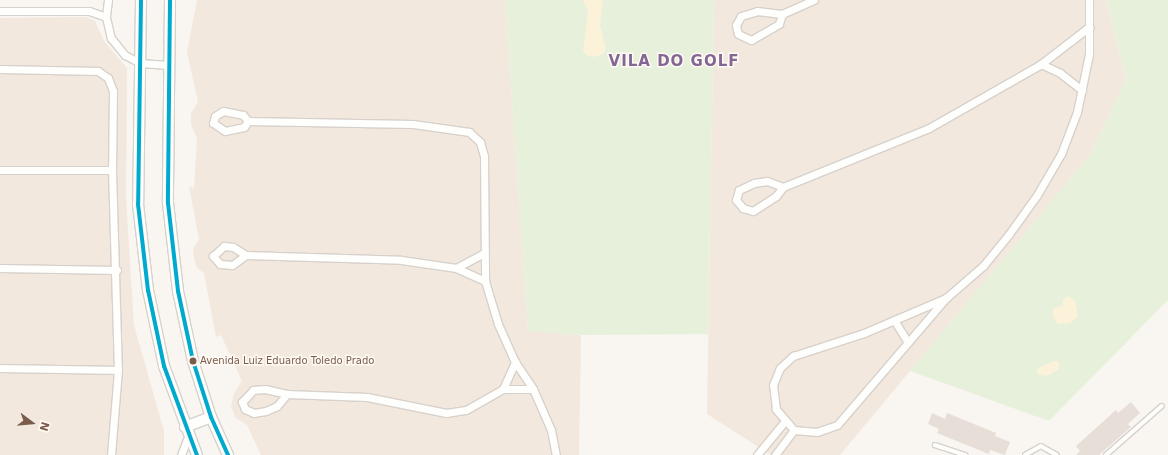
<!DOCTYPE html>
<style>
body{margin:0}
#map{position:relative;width:1168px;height:455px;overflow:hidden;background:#f9f5f0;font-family:"DejaVu Sans",sans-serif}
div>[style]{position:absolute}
.residential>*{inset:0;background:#f2e8de}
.green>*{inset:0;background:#e7f0db}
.sand>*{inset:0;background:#fbf2d9}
.building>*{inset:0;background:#e6ded7}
.roads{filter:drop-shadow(1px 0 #d7d1cb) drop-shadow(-1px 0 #d7d1cb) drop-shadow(0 1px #d7d1cb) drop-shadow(0 -1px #d7d1cb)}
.service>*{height:3.5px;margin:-1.75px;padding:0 1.75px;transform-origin:1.75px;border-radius:1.75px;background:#fefefd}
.minor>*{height:7px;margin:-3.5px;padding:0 3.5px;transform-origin:3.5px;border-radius:3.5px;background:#fefefd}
.secondary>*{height:10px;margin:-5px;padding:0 5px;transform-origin:5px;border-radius:5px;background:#fefefd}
.bus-1>*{height:4px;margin:-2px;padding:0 2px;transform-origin:2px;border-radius:2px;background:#00a9ce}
.dots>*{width:11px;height:11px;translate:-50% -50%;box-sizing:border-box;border:2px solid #fffaf3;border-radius:50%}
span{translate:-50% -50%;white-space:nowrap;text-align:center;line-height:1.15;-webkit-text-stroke:3px #fffaf3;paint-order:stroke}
.bus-label{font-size:10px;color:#7a5c4d}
.left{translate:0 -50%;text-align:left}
.district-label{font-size:15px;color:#846695;font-weight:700;letter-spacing:1px}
.north{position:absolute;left:12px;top:403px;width:40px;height:40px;-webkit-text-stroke:3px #fffaf3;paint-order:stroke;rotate:106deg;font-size:11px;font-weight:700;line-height:16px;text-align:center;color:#7a5c4d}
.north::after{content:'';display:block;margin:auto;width:14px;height:18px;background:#7a5c4d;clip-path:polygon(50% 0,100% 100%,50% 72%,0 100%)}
</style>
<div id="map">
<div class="residential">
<div style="clip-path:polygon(197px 0,505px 0,528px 330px,581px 335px,579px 455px,261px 455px,247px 425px,236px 418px,231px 407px,234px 393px,242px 381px,221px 335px,216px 337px,204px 273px,197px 268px,194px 259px,193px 249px,199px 239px,189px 187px,194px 188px,197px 138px,191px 125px,191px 113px,198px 102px,187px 52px)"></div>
<div style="clip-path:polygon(714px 0,1106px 0,1126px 79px,1090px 155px,840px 455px,771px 455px,707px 414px)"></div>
<div style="clip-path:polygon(86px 17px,95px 21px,104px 41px,127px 68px,126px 199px,134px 325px,164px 431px,164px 455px,0 455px,0 18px)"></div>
</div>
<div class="green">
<div style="clip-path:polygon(505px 0,714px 0,708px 334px,581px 335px,528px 331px)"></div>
<div style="clip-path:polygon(1106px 0,1168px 0,1168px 300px,1049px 421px,910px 371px,1090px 155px,1126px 79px)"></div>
</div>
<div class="sand">
<div style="clip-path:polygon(583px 0,603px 0,600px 26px,606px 48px,603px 54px,594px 57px,588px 56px,583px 51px,588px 11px)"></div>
<div style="clip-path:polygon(1068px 296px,1075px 300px,1078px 317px,1070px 323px,1058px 324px,1053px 316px,1053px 309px,1063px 305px,1063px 299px)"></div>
<div style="clip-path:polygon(1054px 361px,1059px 362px,1059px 369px,1047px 376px,1037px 374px,1038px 368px)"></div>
</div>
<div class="building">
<div style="clip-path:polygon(1131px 402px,1140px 413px,1128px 424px,1131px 427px,1099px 455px,1076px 455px,1080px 451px,1076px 446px,1116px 410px,1118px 413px)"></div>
<div style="clip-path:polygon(932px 413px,945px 419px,947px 413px,996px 433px,995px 436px,1010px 442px,1005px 455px,990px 450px,989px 454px,937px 433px,939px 429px,928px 424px)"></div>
</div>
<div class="roads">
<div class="service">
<div style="left:935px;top:445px;width:32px;rotate:18deg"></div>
<div style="left:1025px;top:455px;width:18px;rotate:-29deg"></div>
<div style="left:1041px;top:446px;width:18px;rotate:29deg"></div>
<div style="left:1106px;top:455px;width:74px;rotate:-41.2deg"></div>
</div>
<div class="minor">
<div style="left:108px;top:0;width:17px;rotate:97deg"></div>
<div style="left:106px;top:17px;width:22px;rotate:77deg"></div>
<div style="left:111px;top:38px;width:22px;rotate:51deg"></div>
<div style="left:125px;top:55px;width:17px;rotate:28deg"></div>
<div style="left:140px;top:63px;width:28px;rotate:4deg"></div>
<div style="left:0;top:11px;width:89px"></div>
<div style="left:89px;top:11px;width:18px;rotate:19deg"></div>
<div style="left:782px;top:14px;width:10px;rotate:107deg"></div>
<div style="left:779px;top:24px;width:32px;rotate:150deg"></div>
<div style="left:751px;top:40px;width:14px;rotate:-155deg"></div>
<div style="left:738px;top:34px;width:9px;rotate:-103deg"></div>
<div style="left:736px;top:25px;width:10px;rotate:-61deg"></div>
<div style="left:741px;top:16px;width:17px;rotate:-17deg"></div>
<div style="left:757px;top:11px;width:25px;rotate:7deg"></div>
<div style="left:782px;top:14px;width:35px;rotate:-24deg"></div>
<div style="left:1041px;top:64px;width:61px;rotate:-37.6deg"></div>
<div style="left:0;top:69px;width:98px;rotate:1.2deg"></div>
<div style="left:98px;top:71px;width:12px;rotate:35deg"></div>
<div style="left:108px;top:78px;width:14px;rotate:69deg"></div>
<div style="left:113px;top:91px;width:79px;rotate:90.7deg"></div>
<div style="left:112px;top:170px;width:200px;rotate:88.3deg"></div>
<div style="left:118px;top:370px;width:85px;rotate:94.7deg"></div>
<div style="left:223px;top:111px;width:20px;rotate:11deg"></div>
<div style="left:243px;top:115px;width:8px;rotate:50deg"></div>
<div style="left:248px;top:121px;width:7px;rotate:124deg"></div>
<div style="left:244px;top:127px;width:19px;rotate:168deg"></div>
<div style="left:225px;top:131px;width:14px;rotate:-146deg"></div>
<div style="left:213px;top:123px;width:7px;rotate:-74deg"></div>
<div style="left:215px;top:116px;width:9px;rotate:-32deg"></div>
<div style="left:248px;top:121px;width:165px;rotate:1deg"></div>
<div style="left:413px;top:124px;width:57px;rotate:8.1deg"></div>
<div style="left:469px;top:132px;width:15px;rotate:42deg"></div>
<div style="left:480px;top:142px;width:15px;rotate:74deg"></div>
<div style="left:484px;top:156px;width:125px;rotate:89.5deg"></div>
<div style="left:485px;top:281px;width:45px;rotate:73.2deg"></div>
<div style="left:498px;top:324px;width:42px;rotate:65.9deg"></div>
<div style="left:515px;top:362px;width:32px;rotate:56deg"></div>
<div style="left:533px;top:389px;width:45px;rotate:66.3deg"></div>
<div style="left:551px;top:430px;width:25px;rotate:79deg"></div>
<div style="left:0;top:170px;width:112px"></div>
<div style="left:783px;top:187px;width:17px;rotate:-159deg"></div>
<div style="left:767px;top:181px;width:13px;rotate:171deg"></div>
<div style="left:754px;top:183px;width:17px;rotate:155deg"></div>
<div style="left:739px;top:190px;width:10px;rotate:107deg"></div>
<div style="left:736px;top:200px;width:11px;rotate:49deg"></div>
<div style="left:743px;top:208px;width:10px;rotate:17deg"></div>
<div style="left:753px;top:211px;width:27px;rotate:-33deg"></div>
<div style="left:776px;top:196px;width:11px;rotate:-52deg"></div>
<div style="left:783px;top:187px;width:157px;rotate:-22deg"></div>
<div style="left:929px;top:128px;width:129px;rotate:-29.7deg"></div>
<div style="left:1041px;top:64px;width:21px;rotate:25deg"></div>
<div style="left:1060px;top:73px;width:28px;rotate:38deg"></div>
<div style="left:246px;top:255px;width:17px;rotate:144deg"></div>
<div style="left:232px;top:265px;width:12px;rotate:-175deg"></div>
<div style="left:220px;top:264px;width:11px;rotate:-131deg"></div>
<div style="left:213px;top:256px;width:15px;rotate:-42deg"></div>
<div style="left:224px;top:246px;width:9px;rotate:6deg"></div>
<div style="left:233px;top:247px;width:15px;rotate:32deg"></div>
<div style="left:246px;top:255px;width:155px;rotate:1.8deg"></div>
<div style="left:401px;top:260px;width:56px;rotate:8.3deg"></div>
<div style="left:456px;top:268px;width:32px;rotate:24deg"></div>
<div style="left:0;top:268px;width:117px;rotate:1deg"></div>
<div style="left:456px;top:268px;width:30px;rotate:-28deg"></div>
<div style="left:946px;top:298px;width:167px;rotate:130.6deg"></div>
<div style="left:837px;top:425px;width:21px;rotate:161deg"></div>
<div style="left:817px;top:432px;width:23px;rotate:-175deg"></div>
<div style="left:794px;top:430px;width:28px;rotate:-131deg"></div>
<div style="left:776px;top:409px;width:24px;rotate:-97deg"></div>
<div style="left:773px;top:385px;width:18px;rotate:-68deg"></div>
<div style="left:780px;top:368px;width:18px;rotate:-43deg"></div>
<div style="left:793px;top:356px;width:75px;rotate:-17.9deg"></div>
<div style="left:864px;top:333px;width:89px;rotate:-23.1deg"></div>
<div style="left:946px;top:298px;width:49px;rotate:-40.9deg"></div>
<div style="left:983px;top:266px;width:41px;rotate:-50.9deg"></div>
<div style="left:1009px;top:234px;width:48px;rotate:-54.3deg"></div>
<div style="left:1037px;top:195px;width:48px;rotate:-59.7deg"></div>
<div style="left:1061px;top:154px;width:45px;rotate:-69.1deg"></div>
<div style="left:1077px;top:112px;width:59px;rotate:-78.3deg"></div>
<div style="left:1089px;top:54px;width:54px;rotate:-90deg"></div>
<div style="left:894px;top:320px;width:26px;rotate:58deg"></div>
<div style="left:0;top:368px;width:118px;rotate:1deg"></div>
<div style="left:503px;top:389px;width:30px;rotate:-66deg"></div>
<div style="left:287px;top:394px;width:16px;rotate:130deg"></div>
<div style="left:277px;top:406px;width:12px;rotate:156deg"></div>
<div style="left:266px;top:411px;width:12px;rotate:171deg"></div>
<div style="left:254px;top:413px;width:10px;rotate:-156deg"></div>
<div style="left:245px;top:409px;width:8px;rotate:-113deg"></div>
<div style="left:242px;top:402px;width:16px;rotate:-47deg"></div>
<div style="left:253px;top:390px;width:12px;rotate:-5deg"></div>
<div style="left:265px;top:389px;width:23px;rotate:13deg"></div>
<div style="left:287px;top:394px;width:80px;rotate:2.1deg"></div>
<div style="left:367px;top:397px;width:81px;rotate:11.4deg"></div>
<div style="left:446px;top:413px;width:20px;rotate:-9deg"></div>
<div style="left:466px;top:410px;width:43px;rotate:-29.6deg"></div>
<div style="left:503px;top:389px;width:30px"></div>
<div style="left:181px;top:455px;width:22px;rotate:-69deg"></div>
<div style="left:757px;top:455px;width:44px;rotate:-50.5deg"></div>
<div style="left:775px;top:455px;width:31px;rotate:-53deg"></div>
</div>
<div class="secondary">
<div style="left:141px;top:0;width:204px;rotate:90.8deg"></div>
<div style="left:138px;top:204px;width:87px;rotate:83.4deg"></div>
<div style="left:148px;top:290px;width:78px;rotate:78.1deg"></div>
<div style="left:164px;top:366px;width:95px;rotate:69.7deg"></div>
<div style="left:170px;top:0;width:203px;rotate:90.6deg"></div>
<div style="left:168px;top:203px;width:89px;rotate:83.5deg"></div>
<div style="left:178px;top:291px;width:72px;rotate:77.9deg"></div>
<div style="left:193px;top:361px;width:59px;rotate:72.2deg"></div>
<div style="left:211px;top:417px;width:42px;rotate:65.9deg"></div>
<div style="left:185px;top:427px;width:28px;rotate:-21deg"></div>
</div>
</div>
<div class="bus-1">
<div style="left:141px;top:0;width:204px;rotate:90.8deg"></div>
<div style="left:138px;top:204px;width:87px;rotate:83.4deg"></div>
<div style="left:148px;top:290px;width:78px;rotate:78.1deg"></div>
<div style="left:164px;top:366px;width:95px;rotate:69.7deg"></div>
<div style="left:170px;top:0;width:203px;rotate:90.6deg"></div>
<div style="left:168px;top:203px;width:89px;rotate:83.5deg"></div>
<div style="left:178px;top:291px;width:72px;rotate:77.9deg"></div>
<div style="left:193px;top:361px;width:59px;rotate:72.2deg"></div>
<div style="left:211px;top:417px;width:42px;rotate:65.9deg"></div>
</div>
<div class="dots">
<div style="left:193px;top:361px;background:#7a5c4d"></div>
</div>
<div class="bus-label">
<span class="left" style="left:200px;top:361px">Avenida Luiz Eduardo Toledo Prado</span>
</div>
<div class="district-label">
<span style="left:674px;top:62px">VILA DO GOLF</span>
</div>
<div class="north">N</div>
</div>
